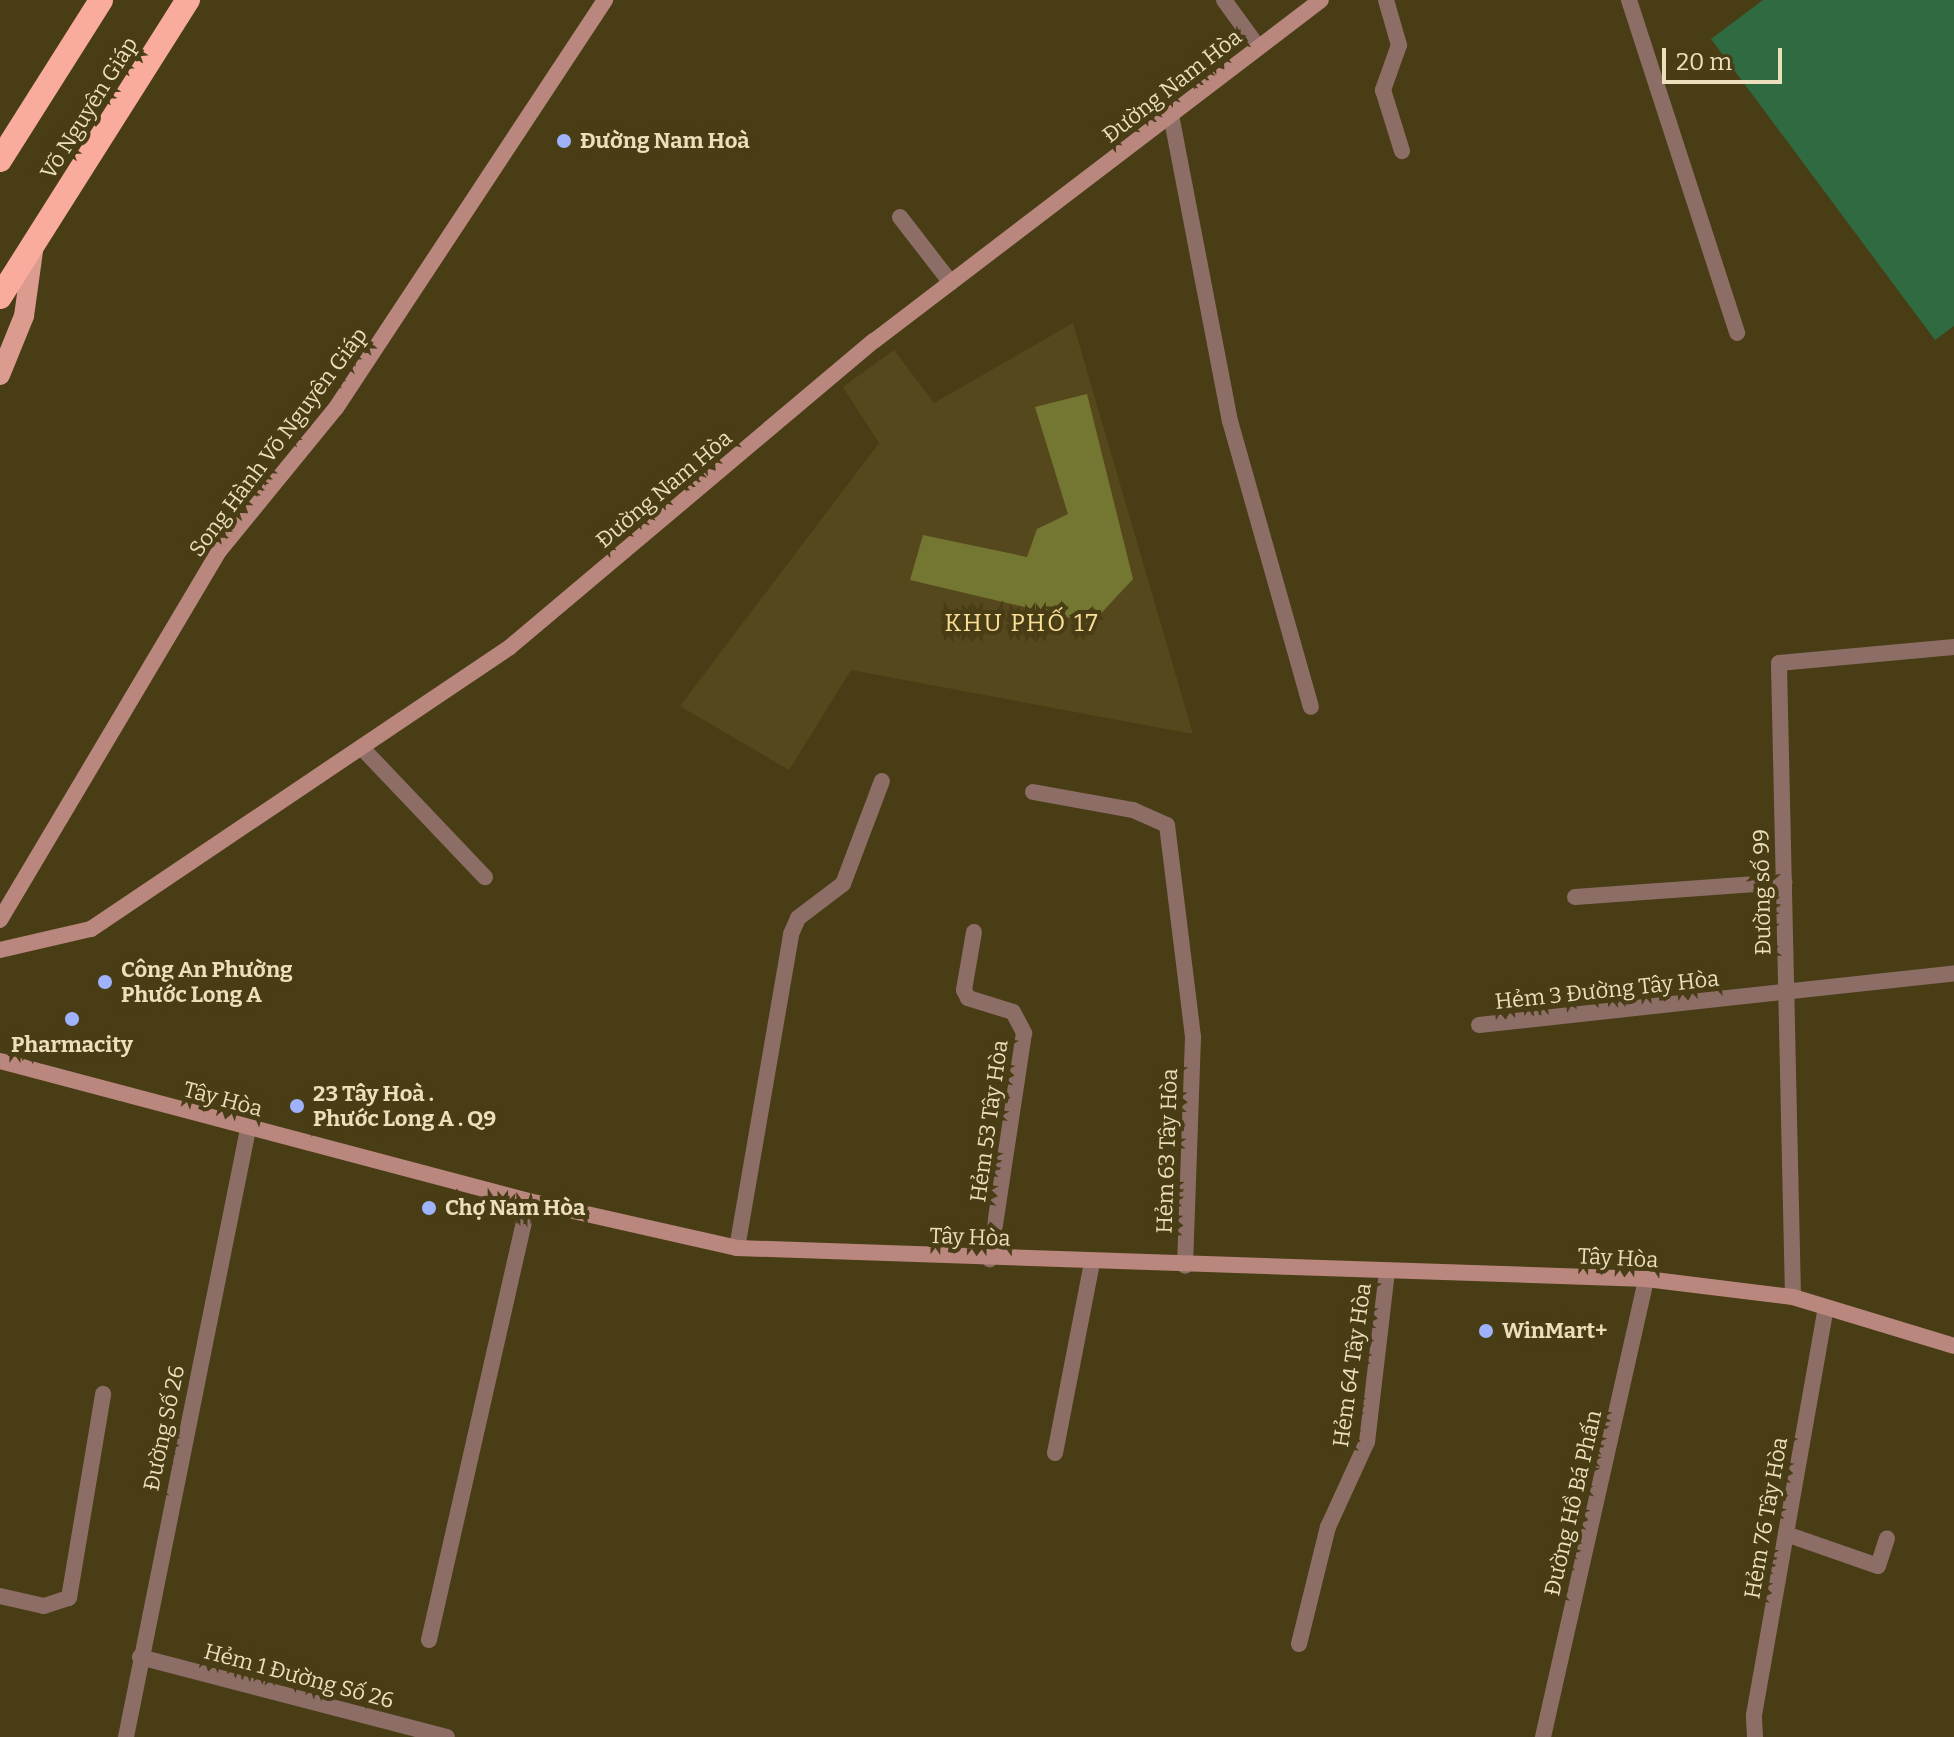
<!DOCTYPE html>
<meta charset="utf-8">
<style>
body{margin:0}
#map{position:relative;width:1954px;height:1737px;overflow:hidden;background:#493d16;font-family:Bitter,serif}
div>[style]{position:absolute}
.built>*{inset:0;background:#55481c}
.green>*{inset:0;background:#2f6a41}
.building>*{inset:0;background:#747731}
.lane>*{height:16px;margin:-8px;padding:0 8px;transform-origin:8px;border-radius:8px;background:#8d6e67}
.street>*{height:16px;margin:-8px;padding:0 8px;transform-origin:8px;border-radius:8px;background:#8d6e67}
.secondary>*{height:16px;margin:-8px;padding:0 8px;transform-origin:8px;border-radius:8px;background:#b9877d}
.primary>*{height:20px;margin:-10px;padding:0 10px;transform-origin:10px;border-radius:10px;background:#db9b8e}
.highway>*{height:24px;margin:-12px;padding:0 12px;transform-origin:12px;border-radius:12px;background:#f9ac9d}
.dots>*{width:22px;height:22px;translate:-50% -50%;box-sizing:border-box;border:4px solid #493d16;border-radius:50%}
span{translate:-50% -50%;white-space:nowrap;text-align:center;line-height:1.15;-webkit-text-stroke:8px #493d16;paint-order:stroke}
.street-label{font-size:22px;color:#ebdfbc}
.poi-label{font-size:22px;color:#ebdfbc;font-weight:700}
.left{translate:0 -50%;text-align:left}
.neighbourhood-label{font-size:24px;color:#fae197;letter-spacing:2px}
.scale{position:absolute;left:1662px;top:48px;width:120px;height:36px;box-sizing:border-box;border:4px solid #ebdfbc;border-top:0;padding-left:10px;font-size:24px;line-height:28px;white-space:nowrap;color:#ebdfbc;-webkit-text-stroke:6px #493d16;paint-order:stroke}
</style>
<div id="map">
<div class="built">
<div style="clip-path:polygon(1073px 323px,1193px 734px,851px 670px,789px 770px,680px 706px,879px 443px,843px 387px,894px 350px,934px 403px)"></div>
</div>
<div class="green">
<div style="clip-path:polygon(1763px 0,1954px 0,1954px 326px,1935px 340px,1711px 39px)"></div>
</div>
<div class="building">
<div style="clip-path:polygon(1087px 394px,1133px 579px,1092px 623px,910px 580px,923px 535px,1027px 557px,1037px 529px,1068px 514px,1035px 407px)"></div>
</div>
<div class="lane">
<div style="left:1386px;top:0;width:47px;rotate:73.9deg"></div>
<div style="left:1399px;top:45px;width:48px;rotate:109.6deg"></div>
<div style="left:1383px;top:90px;width:64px;rotate:72.7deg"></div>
<div style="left:1629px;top:0;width:350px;rotate:72deg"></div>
<div style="left:1171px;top:115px;width:312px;rotate:79.1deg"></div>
<div style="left:1230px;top:421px;width:297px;rotate:74.2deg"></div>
<div style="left:0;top:1596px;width:45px;rotate:12.8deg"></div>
<div style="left:44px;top:1606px;width:26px;rotate:-18deg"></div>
<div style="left:69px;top:1598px;width:207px;rotate:-80.5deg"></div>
</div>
<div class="street">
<div style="left:1224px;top:0;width:58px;rotate:54.1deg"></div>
<div style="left:900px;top:217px;width:83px;rotate:52.3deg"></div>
<div style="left:363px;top:749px;width:177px;rotate:46.4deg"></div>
<div style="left:1033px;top:792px;width:102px;rotate:10.2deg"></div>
<div style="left:1133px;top:810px;width:37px;rotate:24deg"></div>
<div style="left:1167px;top:825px;width:214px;rotate:83deg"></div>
<div style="left:1193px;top:1037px;width:229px;rotate:92deg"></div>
<div style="left:1575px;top:897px;width:210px;rotate:-4.1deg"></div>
<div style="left:974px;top:932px;width:59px;rotate:99.8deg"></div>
<div style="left:964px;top:990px;width:9px;rotate:63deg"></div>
<div style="left:968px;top:998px;width:47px;rotate:17.3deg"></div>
<div style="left:1013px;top:1012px;width:24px;rotate:62deg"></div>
<div style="left:1024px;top:1033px;width:229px;rotate:98.6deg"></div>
<div style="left:1479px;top:1025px;width:478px;rotate:-6.2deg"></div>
<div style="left:737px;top:1248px;width:319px;rotate:-80.2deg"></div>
<div style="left:791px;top:934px;width:17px;rotate:-66deg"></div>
<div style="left:798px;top:918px;width:56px;rotate:-37.1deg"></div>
<div style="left:843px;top:884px;width:110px;rotate:-69.3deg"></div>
<div style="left:1793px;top:1297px;width:634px;rotate:-91.27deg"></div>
<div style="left:1779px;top:663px;width:176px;rotate:-5.2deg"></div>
<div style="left:1055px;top:1453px;width:194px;rotate:-79deg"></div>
<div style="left:1786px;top:1534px;width:97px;rotate:19.2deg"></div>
<div style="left:1878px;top:1566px;width:29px;rotate:-72deg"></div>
<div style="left:429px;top:1640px;width:450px;rotate:-77.2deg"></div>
<div style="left:1299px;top:1644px;width:121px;rotate:-76.1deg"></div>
<div style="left:1328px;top:1527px;width:94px;rotate:-65.4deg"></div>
<div style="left:1367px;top:1442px;width:171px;rotate:-83.3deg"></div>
<div style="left:140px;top:1657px;width:317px;rotate:14.6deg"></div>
<div style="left:126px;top:1737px;width:620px;rotate:-78.65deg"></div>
<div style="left:1543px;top:1737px;width:469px;rotate:-77.3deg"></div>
<div style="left:1755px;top:1737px;width:22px;rotate:-93deg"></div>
<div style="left:1754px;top:1715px;width:414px;rotate:-80deg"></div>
</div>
<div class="secondary">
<div style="left:0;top:920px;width:430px;rotate:-59.3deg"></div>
<div style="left:220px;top:550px;width:183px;rotate:-50.8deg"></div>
<div style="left:336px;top:408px;width:489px;rotate:-56.6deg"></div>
<div style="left:0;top:950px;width:93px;rotate:-13deg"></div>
<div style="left:91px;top:929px;width:505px;rotate:-33.94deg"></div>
<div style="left:510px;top:647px;width:476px;rotate:-40.1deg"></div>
<div style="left:874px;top:341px;width:562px;rotate:-37.34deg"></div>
<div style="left:0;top:1061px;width:547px;rotate:14.82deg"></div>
<div style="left:529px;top:1201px;width:213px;rotate:12.7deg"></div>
<div style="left:737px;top:1248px;width:910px;rotate:1.95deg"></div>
<div style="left:1646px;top:1279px;width:148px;rotate:7deg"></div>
<div style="left:1793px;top:1297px;width:168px;rotate:16.9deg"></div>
</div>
<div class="primary">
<div style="left:0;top:375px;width:64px;rotate:-67.9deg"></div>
<div style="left:24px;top:316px;width:73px;rotate:-82.1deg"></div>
</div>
<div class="highway">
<div style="left:0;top:160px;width:189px;rotate:-57.7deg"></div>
<div style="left:0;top:297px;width:352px;rotate:-57.7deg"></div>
</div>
<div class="dots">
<div style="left:564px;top:141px;background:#9fb3fd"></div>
<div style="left:105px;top:982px;background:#9fb3fd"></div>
<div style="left:72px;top:1019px;background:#9fb3fd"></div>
<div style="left:297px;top:1106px;background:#9fb3fd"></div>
<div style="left:429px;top:1208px;background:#9fb3fd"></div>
<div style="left:1486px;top:1331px;background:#9fb3fd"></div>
</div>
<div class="street-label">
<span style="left:1172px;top:86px;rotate:-38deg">Đường Nam Hòa</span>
<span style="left:89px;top:108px;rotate:-58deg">Võ Nguyên Giáp</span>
<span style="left:278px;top:442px;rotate:-53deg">Song Hành Võ Nguyên Giáp</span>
<span style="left:664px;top:489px;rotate:-40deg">Đường Nam Hòa</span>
<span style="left:1762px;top:892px;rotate:-91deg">Đường số 99</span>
<span style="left:1607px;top:990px;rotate:-6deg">Hẻm 3 Đường Tây Hòa</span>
<span style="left:223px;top:1099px;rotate:15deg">Tây Hòa</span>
<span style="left:989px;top:1121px;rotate:-82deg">Hẻm 53 Tây Hòa</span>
<span style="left:1167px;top:1151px;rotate:-88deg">Hẻm 63 Tây Hòa</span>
<span style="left:970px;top:1237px;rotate:2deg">Tây Hòa</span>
<span style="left:1618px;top:1258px;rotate:3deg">Tây Hòa</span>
<span style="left:1352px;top:1365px;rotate:-82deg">Hẻm 64 Tây Hòa</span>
<span style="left:164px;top:1428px;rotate:-78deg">Đường Số 26</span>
<span style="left:1573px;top:1503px;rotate:-77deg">Đường Hồ Bá Phấn</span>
<span style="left:1766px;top:1518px;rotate:-80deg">Hẻm 76 Tây Hòa</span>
<span style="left:299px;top:1676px;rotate:15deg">Hẻm 1 Đường Số 26</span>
</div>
<div class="poi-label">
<span class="left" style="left:580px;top:141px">Đường Nam Hoà</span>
<span class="left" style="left:121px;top:982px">Công An Phường<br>Phước Long A</span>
<span style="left:72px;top:1045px">Pharmacity</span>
<span class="left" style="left:313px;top:1106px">23 Tây Hoà .<br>Phước Long A . Q9</span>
<span class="left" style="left:445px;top:1208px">Chợ Nam Hòa</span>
<span class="left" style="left:1502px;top:1331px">WinMart+</span>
</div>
<div class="neighbourhood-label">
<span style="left:1022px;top:624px">KHU PHỐ 17</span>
</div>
<div class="scale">20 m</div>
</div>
